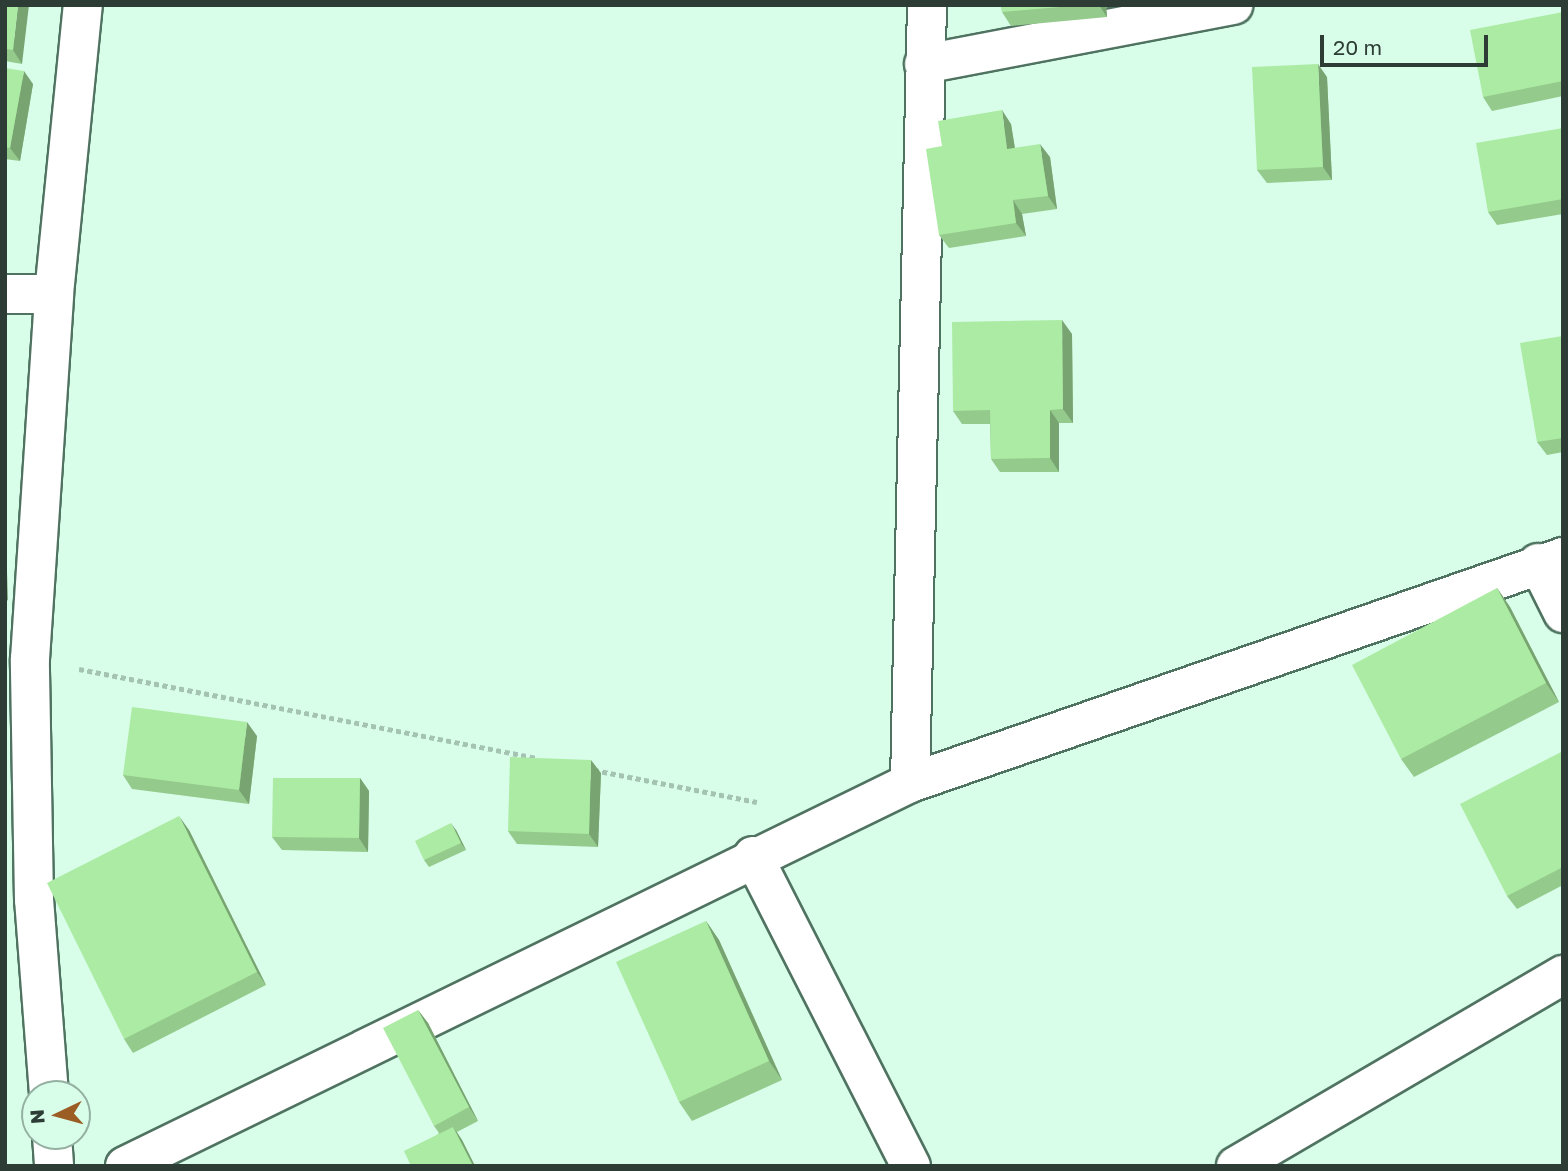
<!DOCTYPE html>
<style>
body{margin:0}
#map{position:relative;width:1568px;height:1171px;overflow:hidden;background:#d8feea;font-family:"Golos Text",sans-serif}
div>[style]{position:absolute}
.path>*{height:4.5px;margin-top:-2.25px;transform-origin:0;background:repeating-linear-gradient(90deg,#a4c3b3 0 5px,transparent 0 8.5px)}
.roads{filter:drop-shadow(2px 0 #507361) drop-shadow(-2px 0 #507361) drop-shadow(0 2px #507361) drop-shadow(0 -2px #507361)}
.street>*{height:38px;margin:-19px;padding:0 19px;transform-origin:19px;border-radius:19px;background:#fff}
.wall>*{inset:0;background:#94ca8c}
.shaded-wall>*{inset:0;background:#78a472}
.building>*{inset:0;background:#aceba3}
span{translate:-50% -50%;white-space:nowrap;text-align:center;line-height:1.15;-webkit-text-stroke:5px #d8feea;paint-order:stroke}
.frame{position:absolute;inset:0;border:7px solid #2d3c34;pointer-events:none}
.north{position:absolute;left:21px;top:1080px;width:70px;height:70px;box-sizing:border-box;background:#d8feea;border:2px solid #94b0a1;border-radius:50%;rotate:265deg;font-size:19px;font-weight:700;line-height:28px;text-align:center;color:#2d3c34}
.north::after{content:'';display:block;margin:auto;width:24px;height:32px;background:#9b5d23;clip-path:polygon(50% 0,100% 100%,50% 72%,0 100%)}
.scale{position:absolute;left:1320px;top:35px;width:168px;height:32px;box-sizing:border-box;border:4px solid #2d3c34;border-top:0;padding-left:9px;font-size:21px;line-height:24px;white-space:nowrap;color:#2d3c34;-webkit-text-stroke:5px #d8feea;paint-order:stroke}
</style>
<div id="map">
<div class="path">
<div style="left:79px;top:669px;width:467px;rotate:11deg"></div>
<div style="left:594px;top:770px;width:166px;rotate:11.1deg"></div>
</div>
<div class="roads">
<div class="street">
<div style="left:924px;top:64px;width:315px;rotate:-10.8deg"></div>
<div style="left:5px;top:294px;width:49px"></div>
<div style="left:1538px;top:563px;width:56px;rotate:63.4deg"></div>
<div style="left:910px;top:783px;width:778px;rotate:-88.75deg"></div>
<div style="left:753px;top:856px;width:348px;rotate:63deg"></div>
<div style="left:49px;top:1094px;width:195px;rotate:-94.4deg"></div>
<div style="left:34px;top:900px;width:241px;rotate:-91deg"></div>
<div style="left:30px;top:659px;width:366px;rotate:-86.2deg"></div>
<div style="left:54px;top:294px;width:290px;rotate:-84.3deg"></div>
<div style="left:52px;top:1136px;width:30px;rotate:86deg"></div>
<div style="left:125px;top:1166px;width:873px;rotate:-26.01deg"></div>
<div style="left:910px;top:783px;width:691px;rotate:-19.09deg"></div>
<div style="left:1236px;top:1166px;width:379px;rotate:-30.3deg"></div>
</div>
</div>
<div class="wall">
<div style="clip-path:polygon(5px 5px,22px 64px,5px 61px)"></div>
<div style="clip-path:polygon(1001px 5px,1106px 5px,1107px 17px,1011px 26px,1002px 12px)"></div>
<div style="clip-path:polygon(1563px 12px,1563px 96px,1492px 111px,1483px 97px)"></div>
<div style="clip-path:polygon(5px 68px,33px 84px,20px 161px,5px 159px)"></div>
<div style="clip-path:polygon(1327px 77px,1332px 180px,1267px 183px,1257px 170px)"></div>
<div style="clip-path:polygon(1011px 124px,1015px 148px,1050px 157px,1057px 209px,1022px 214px,1026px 236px,949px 248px,939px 235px,942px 146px)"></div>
<div style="clip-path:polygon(1563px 128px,1563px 214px,1497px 225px,1488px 212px)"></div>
<div style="clip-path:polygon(1072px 334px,1073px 423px,1059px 423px,1059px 472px,1000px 472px,991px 459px,990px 424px,962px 424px,953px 411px)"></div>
<div style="clip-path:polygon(1563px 336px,1563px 452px,1547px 455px,1537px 442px)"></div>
<div style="clip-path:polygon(1497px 588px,1510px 607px,1559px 702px,1414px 777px,1401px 759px)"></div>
<div style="clip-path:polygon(257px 736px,249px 804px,132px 789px,123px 775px)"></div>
<div style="clip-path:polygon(1563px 751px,1563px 885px,1517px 909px,1507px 896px)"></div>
<div style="clip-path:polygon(601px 773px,598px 847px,517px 844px,508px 831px)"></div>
<div style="clip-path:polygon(360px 778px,369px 791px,368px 852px,282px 850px,272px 837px)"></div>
<div style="clip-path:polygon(189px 830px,266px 985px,133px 1053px,124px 1039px)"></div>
<div style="clip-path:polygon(456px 830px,466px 850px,429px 867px,424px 860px)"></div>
<div style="clip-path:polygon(706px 921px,719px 940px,782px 1080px,692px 1121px,679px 1102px)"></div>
<div style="clip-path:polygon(418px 1010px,428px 1023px,478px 1121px,457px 1132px,462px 1140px,475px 1166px,411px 1166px,439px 1133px,434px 1126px)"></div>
</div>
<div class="shaded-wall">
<div style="clip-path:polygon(18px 5px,29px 5px,22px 64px,13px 50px)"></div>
<div style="clip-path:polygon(1099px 5px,1106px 5px,1107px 17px)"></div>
<div style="clip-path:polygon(1318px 64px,1327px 77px,1332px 180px,1323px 167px)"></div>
<div style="clip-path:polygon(24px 71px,33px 84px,20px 161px,10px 148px)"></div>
<div style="clip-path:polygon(1002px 110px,1011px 124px,1017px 162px,1007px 149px)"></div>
<div style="clip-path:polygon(1040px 144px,1050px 157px,1057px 209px,1048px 196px)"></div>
<div style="clip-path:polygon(1013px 200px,1022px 214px,1026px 236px,1016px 223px)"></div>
<div style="clip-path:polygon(1062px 320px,1072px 334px,1073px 423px,1063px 409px)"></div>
<div style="clip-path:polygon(1050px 410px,1059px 423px,1059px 472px,1050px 458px)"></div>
<div style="clip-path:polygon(5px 540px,6px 542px,8px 601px,5px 597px)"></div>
<div style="clip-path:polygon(1497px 588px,1510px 607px,1559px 702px,1546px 683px)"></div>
<div style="clip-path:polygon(247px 722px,257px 736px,249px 804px,239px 790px)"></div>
<div style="clip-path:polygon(591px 760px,601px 773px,598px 847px,589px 834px)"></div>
<div style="clip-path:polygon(360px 778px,369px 791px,368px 852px,359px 838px)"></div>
<div style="clip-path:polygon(179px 816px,189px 830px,266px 985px,257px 972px)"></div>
<div style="clip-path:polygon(451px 823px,456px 830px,466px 850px,461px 843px)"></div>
<div style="clip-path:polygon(706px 921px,719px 940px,782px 1080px,769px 1061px)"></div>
<div style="clip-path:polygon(418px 1010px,428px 1023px,478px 1121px,469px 1107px)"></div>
<div style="clip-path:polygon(453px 1127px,462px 1140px,475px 1166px,473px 1166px)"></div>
</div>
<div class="building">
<div style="clip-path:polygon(5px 5px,18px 5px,13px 50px,5px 49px)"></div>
<div style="clip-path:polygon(1001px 5px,1083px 5px,1002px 12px)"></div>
<div style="clip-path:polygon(1563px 12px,1563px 81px,1483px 97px,1470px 30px)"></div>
<div style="clip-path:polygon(1318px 64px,1323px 167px,1257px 170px,1252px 67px)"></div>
<div style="clip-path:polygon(5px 68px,24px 71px,10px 148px,5px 147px)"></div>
<div style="clip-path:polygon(1002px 110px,1007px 149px,1040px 144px,1048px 196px,1013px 200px,1016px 223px,939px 235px,926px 149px,942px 146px,938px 121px)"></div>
<div style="clip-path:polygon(1563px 128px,1563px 199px,1488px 212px,1476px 143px)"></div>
<div style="clip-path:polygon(1062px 320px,1063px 409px,1050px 410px,1050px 458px,991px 459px,990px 410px,953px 411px,952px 322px)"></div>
<div style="clip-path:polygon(1563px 336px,1563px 438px,1537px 442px,1520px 343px)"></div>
<div style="clip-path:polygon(1497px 588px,1546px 683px,1401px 759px,1352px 665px)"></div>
<div style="clip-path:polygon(132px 707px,247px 722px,239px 790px,123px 775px)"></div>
<div style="clip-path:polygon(1563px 751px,1563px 867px,1507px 896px,1460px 804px)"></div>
<div style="clip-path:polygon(510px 757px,591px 760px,589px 834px,508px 831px)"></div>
<div style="clip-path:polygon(273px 778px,360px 778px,359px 838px,272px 837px)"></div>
<div style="clip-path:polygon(179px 816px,257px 972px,124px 1039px,47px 883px)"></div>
<div style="clip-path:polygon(451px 823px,461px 843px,424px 860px,415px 841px)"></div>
<div style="clip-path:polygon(706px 921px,769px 1061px,679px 1102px,616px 962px)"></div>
<div style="clip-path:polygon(418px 1010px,469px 1107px,434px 1126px,383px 1028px)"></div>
<div style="clip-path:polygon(453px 1127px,473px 1166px,411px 1166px,404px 1151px)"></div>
</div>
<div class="frame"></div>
<div class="north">N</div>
<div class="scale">20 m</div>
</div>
